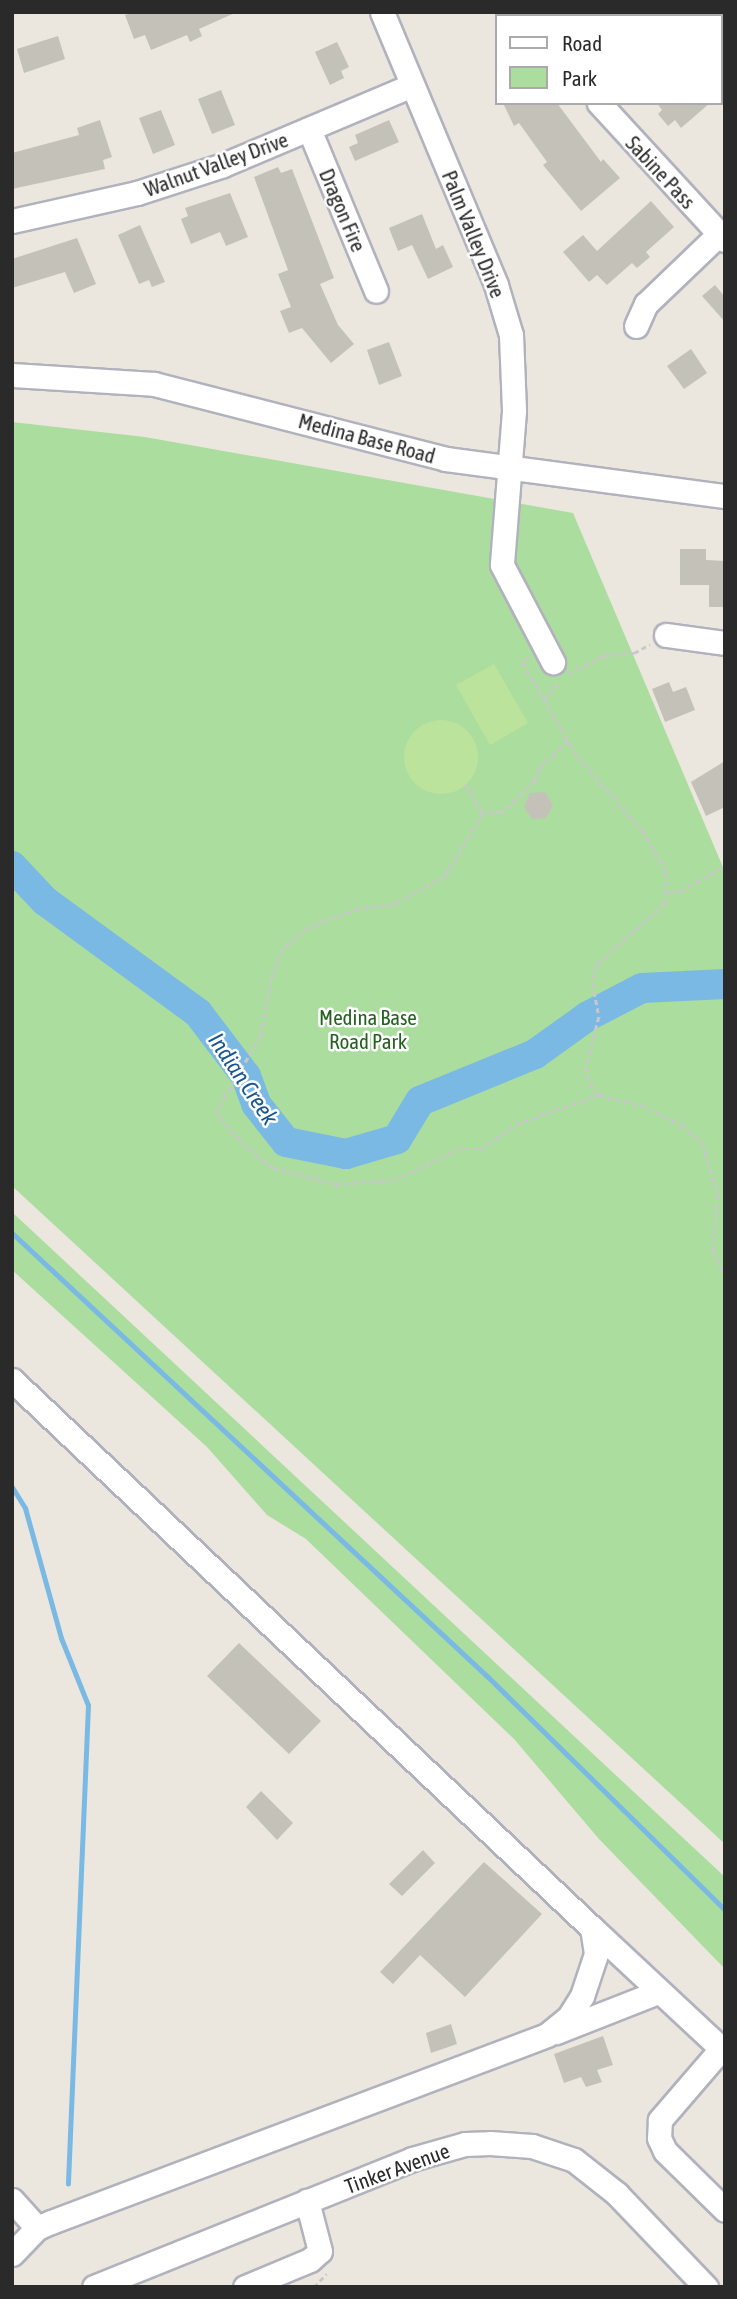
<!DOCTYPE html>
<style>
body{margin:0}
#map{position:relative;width:737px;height:2299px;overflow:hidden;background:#ebe7de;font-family:"Asap Condensed",sans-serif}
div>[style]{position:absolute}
.green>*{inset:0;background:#abdd9f}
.pitch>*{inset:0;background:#bbe39b}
.round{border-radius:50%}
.stream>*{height:5px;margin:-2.5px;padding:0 2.5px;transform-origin:2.5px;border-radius:2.5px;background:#7ab9e4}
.river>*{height:30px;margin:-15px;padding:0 15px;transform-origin:15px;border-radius:15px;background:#7ab9e4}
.building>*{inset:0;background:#c4c1b9}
.path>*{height:2.5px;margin-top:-1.25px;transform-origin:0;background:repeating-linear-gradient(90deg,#c8c8c8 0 5px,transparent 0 8.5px)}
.roads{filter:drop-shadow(2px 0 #b1b2bd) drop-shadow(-2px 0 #b1b2bd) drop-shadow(0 2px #b1b2bd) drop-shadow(0 -2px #b1b2bd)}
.minor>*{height:23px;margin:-11.5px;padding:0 11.5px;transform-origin:11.5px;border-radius:11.5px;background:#fff}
span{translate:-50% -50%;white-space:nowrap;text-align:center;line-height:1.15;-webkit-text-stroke:5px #fff;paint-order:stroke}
.street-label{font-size:21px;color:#2a2a2a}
.park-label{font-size:21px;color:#256220}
.water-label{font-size:23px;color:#195790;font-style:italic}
.frame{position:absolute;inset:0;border:14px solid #2a2a2a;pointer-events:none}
.legend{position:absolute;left:495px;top:14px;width:228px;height:91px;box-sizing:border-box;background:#fff;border:2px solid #aaa;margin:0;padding:9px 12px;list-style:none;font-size:21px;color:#2a2a2a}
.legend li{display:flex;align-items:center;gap:14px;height:35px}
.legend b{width:35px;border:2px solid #aaa}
</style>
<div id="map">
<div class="green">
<div style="clip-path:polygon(12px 422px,145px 437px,573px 513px,725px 872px,725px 1844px,12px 1186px)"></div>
<div style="clip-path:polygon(12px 1212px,725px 1877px,725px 1969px,599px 1839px,514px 1739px,306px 1539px,267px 1515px,207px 1447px,12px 1270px)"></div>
</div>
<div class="pitch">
<div style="clip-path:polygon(494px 664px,528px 723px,490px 745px,456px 685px)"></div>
<div class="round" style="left:404px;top:720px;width:74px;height:74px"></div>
</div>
<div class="stream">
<div style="left:12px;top:1233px;width:651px;rotate:43.01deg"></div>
<div style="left:488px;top:1677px;width:332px;rotate:44.5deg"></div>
<div style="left:12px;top:1487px;width:25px;rotate:58deg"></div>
<div style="left:25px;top:1508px;width:135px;rotate:74.5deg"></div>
<div style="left:61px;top:1638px;width:72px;rotate:68.1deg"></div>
<div style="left:88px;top:1705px;width:479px;rotate:92.4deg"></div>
</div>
<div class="river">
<div style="left:12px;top:866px;width:48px;rotate:46.7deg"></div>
<div style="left:45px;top:901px;width:190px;rotate:36.2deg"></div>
<div style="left:198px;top:1013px;width:79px;rotate:52.7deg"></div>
<div style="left:246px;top:1076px;width:30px;rotate:70deg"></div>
<div style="left:256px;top:1104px;width:48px;rotate:51.7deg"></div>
<div style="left:286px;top:1142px;width:61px;rotate:11.3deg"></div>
<div style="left:346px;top:1154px;width:53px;rotate:-16.4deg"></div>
<div style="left:397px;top:1139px;width:44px;rotate:-58.8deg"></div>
<div style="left:420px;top:1101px;width:124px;rotate:-22.2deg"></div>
<div style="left:535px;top:1054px;width:65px;rotate:-35.6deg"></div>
<div style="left:588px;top:1016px;width:61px;rotate:-27.4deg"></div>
<div style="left:642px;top:988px;width:83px;rotate:-2.8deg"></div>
</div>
<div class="building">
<div style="clip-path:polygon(133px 12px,237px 12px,199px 29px,202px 36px,190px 42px,187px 35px,151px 50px,145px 35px,134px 39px,125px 15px)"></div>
<div style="clip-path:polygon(58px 36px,65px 59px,24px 73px,17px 49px)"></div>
<div style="clip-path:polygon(337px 42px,349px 67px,341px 71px,344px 78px,330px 85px,315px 52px)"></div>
<div style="clip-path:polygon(221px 90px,235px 125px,212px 134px,198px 99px)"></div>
<div style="clip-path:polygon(503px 103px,557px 103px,601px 162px,603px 159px,620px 178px,581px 211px,543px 165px,547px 162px,519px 123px,514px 126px)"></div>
<div style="clip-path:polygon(657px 103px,710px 103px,681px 128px,675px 120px,668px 126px,658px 114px,662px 110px)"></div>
<div style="clip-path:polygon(161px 110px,175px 145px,153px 154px,139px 118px)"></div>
<div style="clip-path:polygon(100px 120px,112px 157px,103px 160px,105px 169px,12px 189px,12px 153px,79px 135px,77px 128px)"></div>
<div style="clip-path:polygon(389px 120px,399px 142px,355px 161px,349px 147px,358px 143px,355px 135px)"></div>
<div style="clip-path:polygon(278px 167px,281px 173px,292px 169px,334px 278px,320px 284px,338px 325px,354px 344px,331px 363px,302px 328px,289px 333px,280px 311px,291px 307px,278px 274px,288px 270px,254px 177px)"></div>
<div style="clip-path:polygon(230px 193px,248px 237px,226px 246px,220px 232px,191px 244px,181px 219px,188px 216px,185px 208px)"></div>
<div style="clip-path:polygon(651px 201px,674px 227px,646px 252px,650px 257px,637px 268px,632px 263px,607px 285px,597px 275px,589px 282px,563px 252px,583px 235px,597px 251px)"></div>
<div style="clip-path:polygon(422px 214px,436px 249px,443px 245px,453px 267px,428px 279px,412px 245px,398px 251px,389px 228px)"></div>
<div style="clip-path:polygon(140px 225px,165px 282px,152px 287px,149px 280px,139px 284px,118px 235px)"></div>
<div style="clip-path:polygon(77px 238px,96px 284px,74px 293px,65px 272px,12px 288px,12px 259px)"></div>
<div style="clip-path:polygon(715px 285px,725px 297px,725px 322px,702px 296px)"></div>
<div style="clip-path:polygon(389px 342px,402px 376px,379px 385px,367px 350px)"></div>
<div style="clip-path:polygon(691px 349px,707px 373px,684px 389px,667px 366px)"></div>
<div style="clip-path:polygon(680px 549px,706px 549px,706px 560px,725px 561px,725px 607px,709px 607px,709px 585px,680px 585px)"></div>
<div style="clip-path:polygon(669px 682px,673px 692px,686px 687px,695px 710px,665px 722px,652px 689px)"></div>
<div style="clip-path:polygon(725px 761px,725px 807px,706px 816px,691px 782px)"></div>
<div style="clip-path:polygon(545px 792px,553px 805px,546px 818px,532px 819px,524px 807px,530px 793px)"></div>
<div style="clip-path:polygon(239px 1643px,321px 1721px,289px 1754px,207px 1676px)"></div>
<div style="clip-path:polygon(261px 1791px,293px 1823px,277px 1840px,246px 1807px)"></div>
<div style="clip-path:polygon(423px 1850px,435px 1863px,402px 1896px,389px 1884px)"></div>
<div style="clip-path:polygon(484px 1862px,542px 1914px,465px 1997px,420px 1955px,393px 1984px,380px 1972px)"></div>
<div style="clip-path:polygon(451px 2024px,457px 2044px,431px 2053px,426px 2033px)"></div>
<div style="clip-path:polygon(603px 2036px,613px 2065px,597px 2070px,602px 2082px,586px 2087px,581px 2077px,564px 2083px,554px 2054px)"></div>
</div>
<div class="path">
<div style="left:529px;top:658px;width:8px;rotate:150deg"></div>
<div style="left:522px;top:662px;width:110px;rotate:59.5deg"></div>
<div style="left:578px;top:757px;width:97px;rotate:48.8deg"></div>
<div style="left:642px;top:830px;width:50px;rotate:59.8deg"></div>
<div style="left:667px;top:873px;width:31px;rotate:94deg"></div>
<div style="left:665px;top:904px;width:92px;rotate:138.5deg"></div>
<div style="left:596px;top:965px;width:18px;rotate:99deg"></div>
<div style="left:593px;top:983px;width:35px;rotate:80deg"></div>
<div style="left:599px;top:1017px;width:52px;rotate:104.6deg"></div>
<div style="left:586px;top:1067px;width:17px;rotate:77deg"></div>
<div style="left:590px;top:1084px;width:14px;rotate:51deg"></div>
<div style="left:599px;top:1095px;width:43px;rotate:13.4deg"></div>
<div style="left:641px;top:1105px;width:46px;rotate:26deg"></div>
<div style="left:682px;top:1125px;width:28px;rotate:42deg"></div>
<div style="left:703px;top:1144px;width:53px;rotate:73.6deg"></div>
<div style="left:718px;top:1195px;width:57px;rotate:95deg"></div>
<div style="left:713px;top:1252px;width:27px;rotate:63deg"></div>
<div style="left:569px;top:673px;width:40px;rotate:-26.6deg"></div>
<div style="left:605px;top:655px;width:29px;rotate:-4deg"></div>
<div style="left:634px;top:653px;width:18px;rotate:-29deg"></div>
<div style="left:543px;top:700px;width:24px;rotate:-48deg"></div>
<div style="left:568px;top:741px;width:39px;rotate:136deg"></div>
<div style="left:540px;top:768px;width:14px;rotate:111deg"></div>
<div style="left:535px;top:781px;width:34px;rotate:135deg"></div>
<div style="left:511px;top:805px;width:11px;rotate:142deg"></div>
<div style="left:502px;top:812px;width:19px;rotate:177deg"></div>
<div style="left:483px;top:813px;width:74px;rotate:120.7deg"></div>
<div style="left:445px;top:877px;width:58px;rotate:151.2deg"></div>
<div style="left:394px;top:905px;width:36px;rotate:174deg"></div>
<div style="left:358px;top:909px;width:52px;rotate:159.8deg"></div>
<div style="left:309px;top:927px;width:34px;rotate:140deg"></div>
<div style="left:283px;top:949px;width:33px;rotate:111deg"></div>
<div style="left:271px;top:980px;width:57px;rotate:100.1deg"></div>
<div style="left:261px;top:1036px;width:85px;rotate:120.5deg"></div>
<div style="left:218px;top:1109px;width:8px;rotate:83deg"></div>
<div style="left:219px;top:1117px;width:42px;rotate:46.9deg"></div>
<div style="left:248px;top:1148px;width:32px;rotate:39deg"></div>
<div style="left:273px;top:1168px;width:65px;rotate:14.3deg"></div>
<div style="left:336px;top:1184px;width:59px;rotate:-3.9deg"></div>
<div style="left:395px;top:1180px;width:69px;rotate:-26.6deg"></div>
<div style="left:457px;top:1149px;width:24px"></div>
<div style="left:481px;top:1149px;width:43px;rotate:-35.5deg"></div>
<div style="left:516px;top:1124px;width:88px;rotate:-19.3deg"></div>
<div style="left:466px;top:785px;width:33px;rotate:59deg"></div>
<div style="left:669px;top:892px;width:12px;rotate:-5deg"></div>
<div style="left:681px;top:891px;width:51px;rotate:-29.6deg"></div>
<div style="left:314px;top:2287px;width:18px;rotate:-47deg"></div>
</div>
<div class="roads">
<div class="minor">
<div style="left:382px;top:12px;width:296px;rotate:67.3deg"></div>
<div style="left:496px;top:285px;width:52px;rotate:73.3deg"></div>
<div style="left:511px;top:335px;width:76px;rotate:87.7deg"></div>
<div style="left:514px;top:411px;width:154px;rotate:94.5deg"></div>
<div style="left:502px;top:565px;width:110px;rotate:62.3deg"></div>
<div style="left:553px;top:12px;width:4px;rotate:76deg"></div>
<div style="left:624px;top:16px;width:6px;rotate:-39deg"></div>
<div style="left:599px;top:103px;width:186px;rotate:47.4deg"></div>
<div style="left:309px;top:129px;width:175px;rotate:67.5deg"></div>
<div style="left:12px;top:221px;width:128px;rotate:-12.6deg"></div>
<div style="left:137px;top:193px;width:90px;rotate:-18deg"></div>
<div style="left:223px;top:165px;width:205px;rotate:-22.9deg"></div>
<div style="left:636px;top:326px;width:24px;rotate:-66deg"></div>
<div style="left:646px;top:304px;width:101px;rotate:-43.8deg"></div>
<div style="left:12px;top:375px;width:142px;rotate:3.6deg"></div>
<div style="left:154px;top:384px;width:301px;rotate:14.4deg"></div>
<div style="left:446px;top:459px;width:281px;rotate:7.6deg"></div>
<div style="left:666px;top:635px;width:60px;rotate:7.7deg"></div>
<div style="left:12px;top:1380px;width:798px;rotate:43.38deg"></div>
<div style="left:592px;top:1928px;width:26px;rotate:81deg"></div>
<div style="left:596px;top:1954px;width:44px;rotate:108.4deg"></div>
<div style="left:582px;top:1996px;width:25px;rotate:122deg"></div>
<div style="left:569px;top:2017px;width:28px;rotate:141deg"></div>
<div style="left:547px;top:2035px;width:530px;rotate:159.34deg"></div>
<div style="left:51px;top:2222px;width:15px;rotate:157deg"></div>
<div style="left:37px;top:2228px;width:36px;rotate:134deg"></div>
<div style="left:592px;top:1928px;width:182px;rotate:43deg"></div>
<div style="left:556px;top:2032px;width:110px;rotate:-21.4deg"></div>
<div style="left:721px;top:2049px;width:94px;rotate:130.7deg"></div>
<div style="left:660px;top:2120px;width:18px;rotate:93deg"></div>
<div style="left:659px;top:2138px;width:14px;rotate:65deg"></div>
<div style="left:665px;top:2151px;width:84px;rotate:44.5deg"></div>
<div style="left:12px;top:2200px;width:38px;rotate:48deg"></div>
<div style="left:94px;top:2287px;width:343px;rotate:-21.9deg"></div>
<div style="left:412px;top:2159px;width:55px;rotate:-15.8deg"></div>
<div style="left:465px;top:2144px;width:25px;rotate:-2deg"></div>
<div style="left:490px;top:2143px;width:42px;rotate:4.1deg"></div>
<div style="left:532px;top:2146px;width:44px;rotate:18.4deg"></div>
<div style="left:574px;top:2160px;width:55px;rotate:38.3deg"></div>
<div style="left:617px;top:2194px;width:129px;rotate:46.3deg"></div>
<div style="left:245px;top:2287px;width:70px;rotate:-22.6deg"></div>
<div style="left:310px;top:2260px;width:13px;rotate:-42deg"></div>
<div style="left:320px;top:2251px;width:52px;rotate:-104.6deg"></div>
</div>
</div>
<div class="street-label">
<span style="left:216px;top:164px;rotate:-20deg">Walnut Valley Drive</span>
<span style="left:661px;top:172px;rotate:47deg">Sabine Pass</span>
<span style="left:343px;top:210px;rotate:67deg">Dragon Fire</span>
<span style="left:474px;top:234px;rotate:68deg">Palm Valley Drive</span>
<span style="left:367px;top:438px;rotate:15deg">Medina Base Road</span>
<span style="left:397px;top:2168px;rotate:-20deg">Tinker Avenue</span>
</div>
<div class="park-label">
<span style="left:368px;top:1029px">Medina Base<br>Road Park</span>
</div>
<div class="water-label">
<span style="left:243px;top:1079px;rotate:56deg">Indian Creek</span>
</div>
<div class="frame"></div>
<ul class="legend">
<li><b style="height:9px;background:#fff"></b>Road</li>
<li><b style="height:19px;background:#abdd9f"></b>Park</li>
</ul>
</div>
